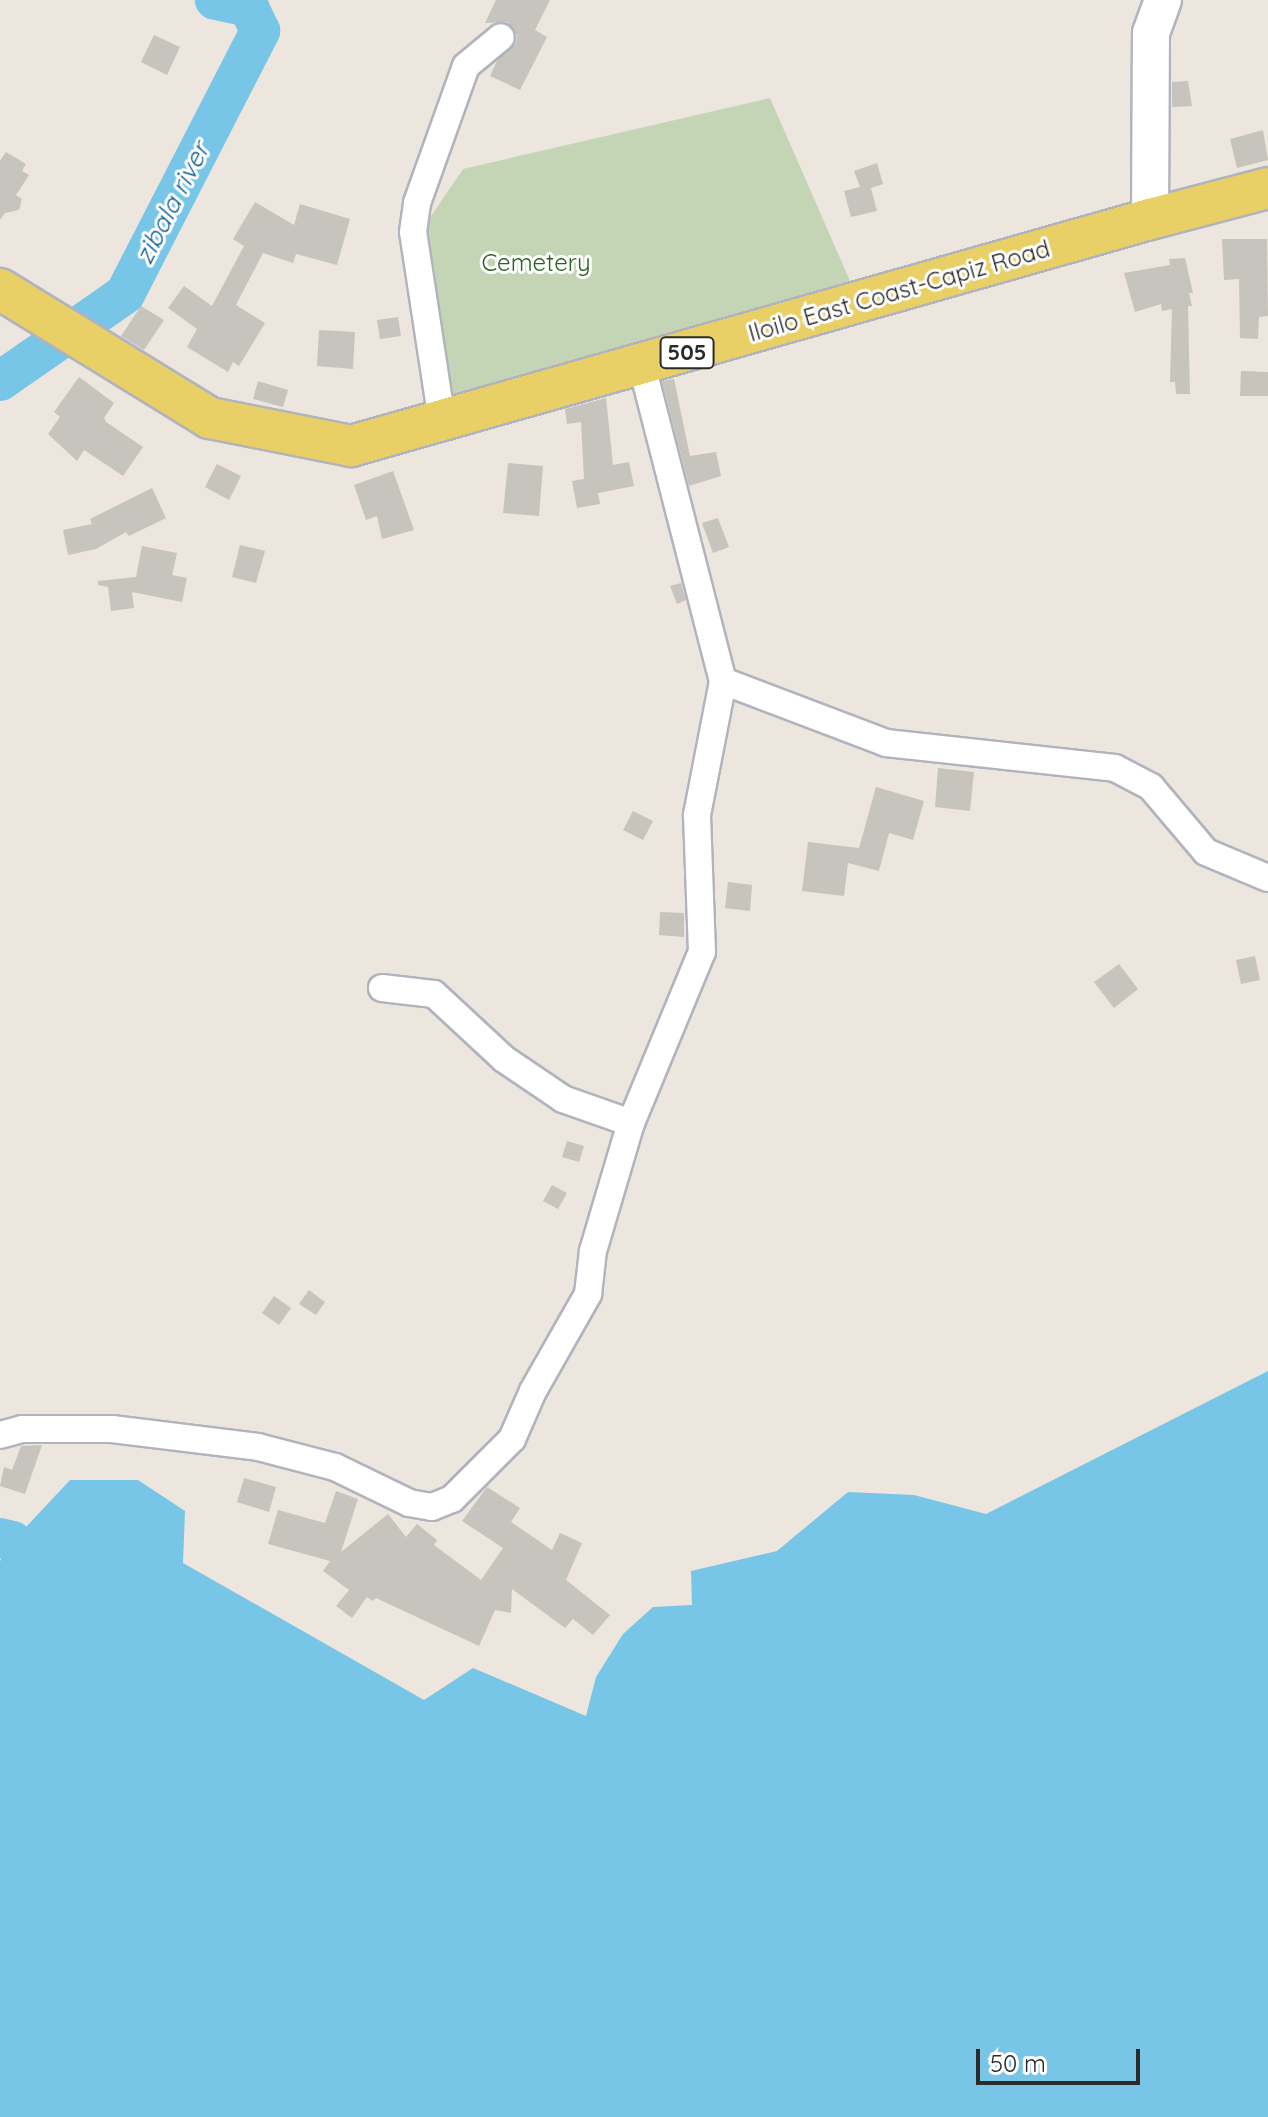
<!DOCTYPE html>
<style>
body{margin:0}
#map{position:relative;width:1268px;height:2117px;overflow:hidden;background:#ece6de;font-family:Quicksand,sans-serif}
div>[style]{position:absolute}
.cemetery>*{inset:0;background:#c4d5b6}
.water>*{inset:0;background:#77c5e7}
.river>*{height:40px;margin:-20px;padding:0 20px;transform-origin:20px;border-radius:20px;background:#77c5e7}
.building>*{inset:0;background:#c7c3bd}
.roads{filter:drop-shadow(2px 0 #b1b3bd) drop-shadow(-2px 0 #b1b3bd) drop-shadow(0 2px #b1b3bd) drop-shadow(0 -2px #b1b3bd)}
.street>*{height:26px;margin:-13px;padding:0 13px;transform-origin:13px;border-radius:13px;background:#fff}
.secondary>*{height:36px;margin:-18px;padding:0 18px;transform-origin:18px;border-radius:18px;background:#fff}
.primary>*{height:40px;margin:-20px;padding:0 20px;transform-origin:20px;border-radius:20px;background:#e8d066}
span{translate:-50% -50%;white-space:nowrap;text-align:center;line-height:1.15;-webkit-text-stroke:6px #fff;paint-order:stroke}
.shield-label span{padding:2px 6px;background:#fff;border:2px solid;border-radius:6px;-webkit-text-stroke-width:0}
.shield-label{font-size:22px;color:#2b2b2b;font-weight:700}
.park-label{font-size:24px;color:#2a641f}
.street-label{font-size:24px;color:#2b2b2b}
.water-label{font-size:26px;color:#156394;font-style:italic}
.scale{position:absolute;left:976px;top:2049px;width:164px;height:36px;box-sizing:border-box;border:4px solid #2b2b2b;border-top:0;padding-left:10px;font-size:24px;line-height:28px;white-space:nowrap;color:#2b2b2b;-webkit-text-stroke:6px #fff;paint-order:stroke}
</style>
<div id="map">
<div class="cemetery">
<div style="clip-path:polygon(770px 98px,850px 281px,446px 402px,421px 231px,463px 169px)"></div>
</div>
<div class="water">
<div style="clip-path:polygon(1268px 1371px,1268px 2117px,0 2117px,0 1561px,13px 1541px,70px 1480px,138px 1480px,185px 1511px,183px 1563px,424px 1700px,473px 1668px,586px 1716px,596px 1677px,623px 1634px,653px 1607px,692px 1605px,691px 1571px,777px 1551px,848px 1492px,914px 1495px,986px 1514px)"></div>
</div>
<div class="river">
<div style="left:0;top:381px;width:152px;rotate:-34.8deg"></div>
<div style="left:125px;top:294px;width:296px;rotate:-62.8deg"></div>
<div style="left:260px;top:31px;width:26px;rotate:-115deg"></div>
<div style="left:249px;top:7px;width:35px;rotate:-168deg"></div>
<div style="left:0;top:1538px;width:13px;rotate:13deg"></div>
</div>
<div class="building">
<div style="clip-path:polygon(496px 0,550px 0,535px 30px,547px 37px,520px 90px,490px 76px,497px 61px,516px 43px,517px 35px,507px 22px,485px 23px)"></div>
<div style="clip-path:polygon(154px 35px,180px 47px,167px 75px,141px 62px)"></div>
<div style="clip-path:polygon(1188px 81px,1192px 106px,1172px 107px,1172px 82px)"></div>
<div style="clip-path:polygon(1263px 130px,1268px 160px,1237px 168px,1230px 139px)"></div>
<div style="clip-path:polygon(6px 152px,26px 164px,22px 171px,29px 175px,16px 195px,22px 199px,19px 210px,5px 213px,0 220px,0 161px)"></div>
<div style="clip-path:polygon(877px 163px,883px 184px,871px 188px,877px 211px,851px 217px,844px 191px,860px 187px,854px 171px)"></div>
<div style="clip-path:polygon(255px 202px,294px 225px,300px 204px,350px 219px,337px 265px,296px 254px,293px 263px,263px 253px,236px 305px,265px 323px,239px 366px,233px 362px,228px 372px,187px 347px,197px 329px,168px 308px,184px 286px,212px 306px,244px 246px,233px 239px)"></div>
<div style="clip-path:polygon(1222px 239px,1267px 239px,1268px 316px,1259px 317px,1258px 339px,1240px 338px,1239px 279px,1224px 280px)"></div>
<div style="clip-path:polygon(1185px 258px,1193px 293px,1189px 293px,1192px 306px,1188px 306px,1190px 394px,1176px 394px,1175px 382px,1170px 382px,1172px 309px,1162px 311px,1161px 304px,1135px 312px,1124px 273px,1170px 265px,1169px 259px)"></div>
<div style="clip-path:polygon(141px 306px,164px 320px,144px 350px,121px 336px)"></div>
<div style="clip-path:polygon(398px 317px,401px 336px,380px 339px,377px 320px)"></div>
<div style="clip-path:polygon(319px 330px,355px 332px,353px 369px,317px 366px)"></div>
<div style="clip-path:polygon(1241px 371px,1268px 372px,1268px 396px,1240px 396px)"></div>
<div style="clip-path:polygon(79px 377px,114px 403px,104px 418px,106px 422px,143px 447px,123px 476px,84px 450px,77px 461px,48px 434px,60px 417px,54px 412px)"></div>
<div style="clip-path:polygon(674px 379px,690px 456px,716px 452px,721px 476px,689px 486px,662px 381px)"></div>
<div style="clip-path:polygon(258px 381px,288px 390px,283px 407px,253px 399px)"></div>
<div style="clip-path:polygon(606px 398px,613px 465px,629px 462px,634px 486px,598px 493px,600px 504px,577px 508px,572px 481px,584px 479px,581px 422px,567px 424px,565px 409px)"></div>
<div style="clip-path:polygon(508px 463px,543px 466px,539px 516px,503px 513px)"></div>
<div style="clip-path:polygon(217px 464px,241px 476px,229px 500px,205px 487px)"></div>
<div style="clip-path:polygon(393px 471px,414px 530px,382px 539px,377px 516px,366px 520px,354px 485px)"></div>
<div style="clip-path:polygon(152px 488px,166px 518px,129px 536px,126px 532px,96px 549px,68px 555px,63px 530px,92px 524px,90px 519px)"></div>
<div style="clip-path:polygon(718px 518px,729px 547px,713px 553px,702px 523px)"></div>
<div style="clip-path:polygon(240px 545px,265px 551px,256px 583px,232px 577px)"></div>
<div style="clip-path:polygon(142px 546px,177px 553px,172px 575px,187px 578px,182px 602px,132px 592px,134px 608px,111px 611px,108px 587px,98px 585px,98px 581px,136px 577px)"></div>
<div style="clip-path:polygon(681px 583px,686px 600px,677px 604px,670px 586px)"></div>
<div style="clip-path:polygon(938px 768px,974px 772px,970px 811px,935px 807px)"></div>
<div style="clip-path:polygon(876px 787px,924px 801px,913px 840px,889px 833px,879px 871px,848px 863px,844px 896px,802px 891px,808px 842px,859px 848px)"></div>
<div style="clip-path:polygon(633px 811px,653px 821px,643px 840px,623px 830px)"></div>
<div style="clip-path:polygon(728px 882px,752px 885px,750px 911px,725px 908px)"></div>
<div style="clip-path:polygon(660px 912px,684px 913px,684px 937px,659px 935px)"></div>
<div style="clip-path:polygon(1255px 956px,1260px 980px,1241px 984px,1236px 960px)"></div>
<div style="clip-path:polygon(1119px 964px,1138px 989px,1114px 1008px,1094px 982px)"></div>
<div style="clip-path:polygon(567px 1141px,584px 1146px,579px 1162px,562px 1157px)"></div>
<div style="clip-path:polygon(552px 1185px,567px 1193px,558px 1209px,543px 1201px)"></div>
<div style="clip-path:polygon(309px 1290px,325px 1302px,316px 1315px,299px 1304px)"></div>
<div style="clip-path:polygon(274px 1296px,291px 1308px,279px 1325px,262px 1313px)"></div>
<div style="clip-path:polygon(42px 1445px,25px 1494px,0 1486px,4px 1467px,12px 1470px,21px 1446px)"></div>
<div style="clip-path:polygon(244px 1478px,276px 1487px,269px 1512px,237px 1502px)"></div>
<div style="clip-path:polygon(487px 1487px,520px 1508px,511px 1522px,552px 1550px,560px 1533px,582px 1543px,566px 1580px,610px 1615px,593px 1635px,573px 1619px,565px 1628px,512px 1589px,511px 1613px,495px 1610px,479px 1646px,376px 1598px,373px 1601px,367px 1597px,352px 1618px,336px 1606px,349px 1590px,323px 1571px,330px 1561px,268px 1544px,278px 1510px,325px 1523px,336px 1491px,358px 1499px,341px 1552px,388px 1514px,406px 1537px,417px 1524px,437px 1540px,434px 1545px,481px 1580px,503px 1548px,462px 1521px)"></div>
</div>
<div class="roads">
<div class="street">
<div style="left:642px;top:366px;width:325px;rotate:75.6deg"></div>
<div style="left:723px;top:681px;width:174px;rotate:20.8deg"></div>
<div style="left:886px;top:743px;width:230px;rotate:6.2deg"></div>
<div style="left:1115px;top:768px;width:41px;rotate:27.8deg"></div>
<div style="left:1151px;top:787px;width:85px;rotate:49.8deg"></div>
<div style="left:1206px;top:852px;width:67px;rotate:22.8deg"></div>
<div style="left:442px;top:421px;width:191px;rotate:-98.7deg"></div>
<div style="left:413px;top:232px;width:29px;rotate:-82deg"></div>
<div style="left:417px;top:203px;width:145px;rotate:-70.3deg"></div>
<div style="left:466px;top:66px;width:45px;rotate:-39.6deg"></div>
<div style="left:382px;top:988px;width:52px;rotate:6.6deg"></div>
<div style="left:434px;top:994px;width:96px;rotate:42.9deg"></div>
<div style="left:504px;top:1059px;width:71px;rotate:34.1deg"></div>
<div style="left:563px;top:1099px;width:72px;rotate:19.4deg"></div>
<div style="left:0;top:1435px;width:23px;rotate:-15deg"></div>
<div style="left:22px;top:1429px;width:90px"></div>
<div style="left:112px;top:1429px;width:147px;rotate:7deg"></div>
<div style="left:258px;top:1447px;width:80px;rotate:14.6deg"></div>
<div style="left:335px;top:1467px;width:82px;rotate:25.9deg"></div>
<div style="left:409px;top:1503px;width:23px;rotate:10deg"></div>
<div style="left:432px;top:1507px;width:22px;rotate:-22deg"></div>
<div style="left:452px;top:1499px;width:85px;rotate:-45deg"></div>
<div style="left:512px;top:1439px;width:52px;rotate:-66.4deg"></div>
<div style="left:533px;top:1391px;width:112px;rotate:-60.4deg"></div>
<div style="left:588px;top:1294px;width:43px;rotate:-83.4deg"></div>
<div style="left:593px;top:1251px;width:134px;rotate:-73.5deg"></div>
<div style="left:631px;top:1123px;width:185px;rotate:-67.5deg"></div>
<div style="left:702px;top:952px;width:137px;rotate:-92.1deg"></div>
<div style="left:697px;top:815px;width:136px;rotate:-79deg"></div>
</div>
<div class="secondary">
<div style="left:1150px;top:219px;width:186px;rotate:-89.7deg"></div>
<div style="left:1151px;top:33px;width:35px;rotate:-70deg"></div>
</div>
<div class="primary">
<div style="left:0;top:289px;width:246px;rotate:31.6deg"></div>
<div style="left:210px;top:418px;width:144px;rotate:11.2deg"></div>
<div style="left:351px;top:446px;width:831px;rotate:-15.86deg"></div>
<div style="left:1150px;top:219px;width:122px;rotate:-14.7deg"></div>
</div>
</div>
<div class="shield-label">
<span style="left:687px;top:353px">505</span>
</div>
<div class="park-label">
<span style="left:536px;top:263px">Cemetery</span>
</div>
<div class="street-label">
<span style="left:899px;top:291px;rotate:-16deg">Iloilo East Coast-Capiz Road</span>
</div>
<div class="water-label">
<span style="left:172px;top:203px;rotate:-63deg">zibala river</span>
</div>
<div class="scale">50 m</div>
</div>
